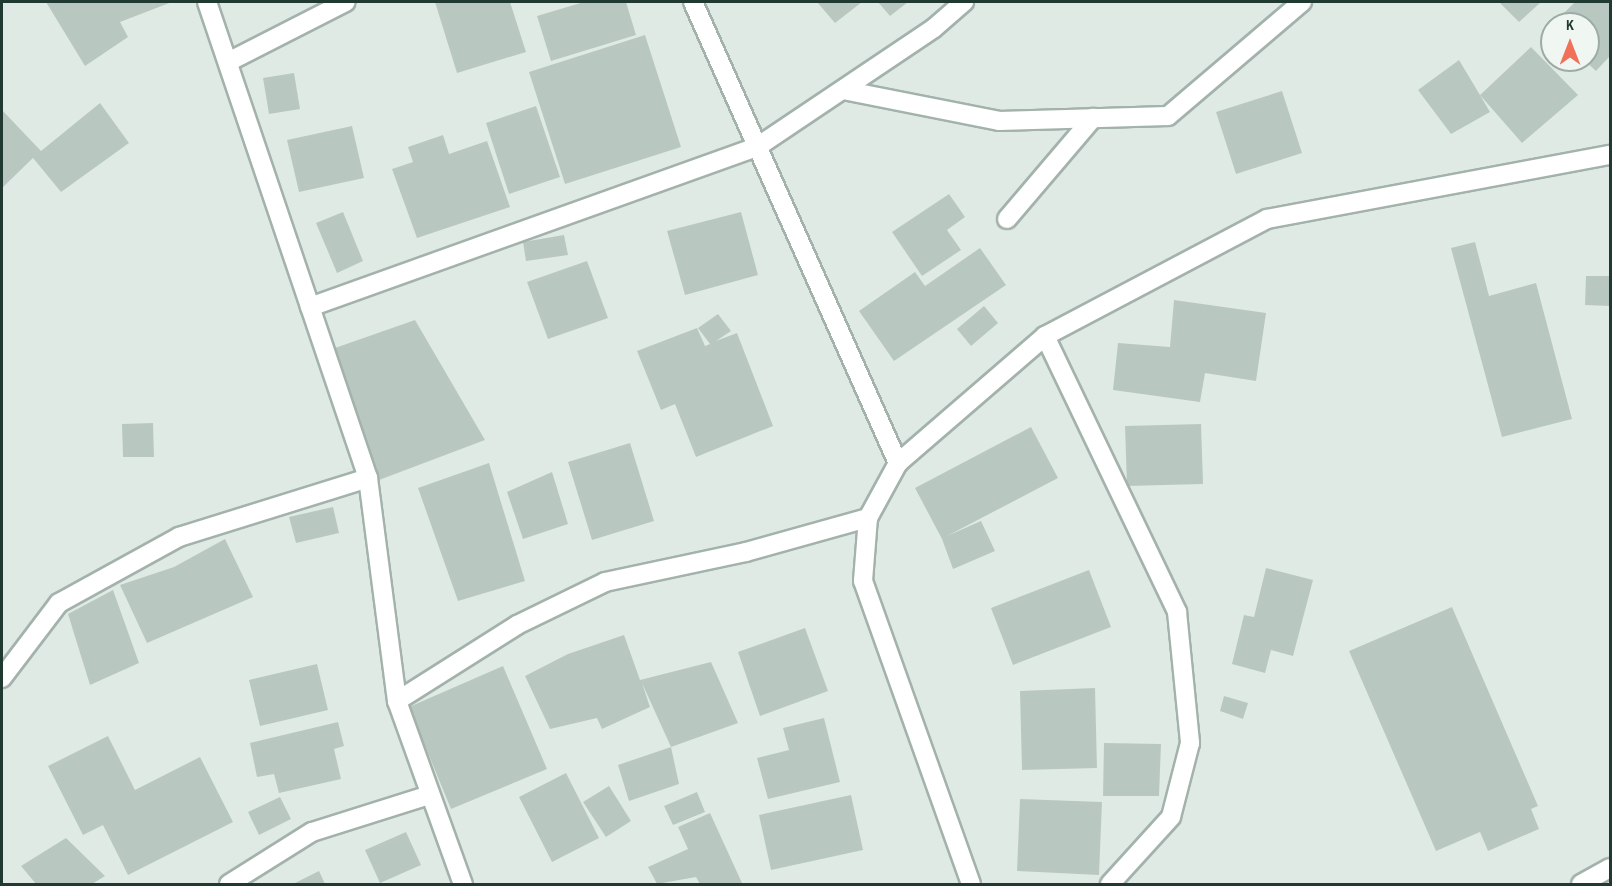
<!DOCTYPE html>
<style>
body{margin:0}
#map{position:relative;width:1612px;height:886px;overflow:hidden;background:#e0eae5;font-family:"Sofia Sans Condensed",sans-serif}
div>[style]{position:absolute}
.building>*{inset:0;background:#b8c8c0}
.roads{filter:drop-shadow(2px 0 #a3b2ab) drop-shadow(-2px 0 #a3b2ab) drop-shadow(0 2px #a3b2ab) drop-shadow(0 -2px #a3b2ab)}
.street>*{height:18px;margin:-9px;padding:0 9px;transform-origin:9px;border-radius:9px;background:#fff}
span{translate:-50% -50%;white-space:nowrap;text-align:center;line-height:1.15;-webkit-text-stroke:6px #f0f7f3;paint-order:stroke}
.frame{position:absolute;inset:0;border:3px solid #213a31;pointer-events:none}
.north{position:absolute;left:1540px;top:12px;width:60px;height:60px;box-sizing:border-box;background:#f0f7f3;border:2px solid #9daba5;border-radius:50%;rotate:0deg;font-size:16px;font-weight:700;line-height:24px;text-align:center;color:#213a31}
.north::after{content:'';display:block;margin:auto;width:21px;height:27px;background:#f07158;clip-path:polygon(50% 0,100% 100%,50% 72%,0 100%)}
</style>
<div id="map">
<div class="building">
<div style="clip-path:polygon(46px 2px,172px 2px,120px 22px,128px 37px,85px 66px)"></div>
<div style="clip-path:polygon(435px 2px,510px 2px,526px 52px,457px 73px)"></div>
<div style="clip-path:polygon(584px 2px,626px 2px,636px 35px,551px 61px,537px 16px)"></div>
<div style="clip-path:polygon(817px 2px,862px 2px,835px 23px)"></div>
<div style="clip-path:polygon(878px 2px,908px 2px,890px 16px)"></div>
<div style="clip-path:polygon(1499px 2px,1541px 2px,1519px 22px)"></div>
<div style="clip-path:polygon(1575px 2px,1610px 2px,1610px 56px,1596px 71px,1584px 60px,1588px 60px,1588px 24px,1553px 24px)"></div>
<div style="clip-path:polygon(645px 35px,681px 147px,565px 184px,529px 72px)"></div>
<div style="clip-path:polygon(1531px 47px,1578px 95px,1522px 143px,1480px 95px,1490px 112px,1451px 134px,1418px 90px,1459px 60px,1480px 95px)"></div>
<div style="clip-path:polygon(294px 73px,300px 109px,269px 114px,263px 78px)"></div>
<div style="clip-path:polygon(1282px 91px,1302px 153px,1236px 174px,1216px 112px)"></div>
<div style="clip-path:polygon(100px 103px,129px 143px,61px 192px,33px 158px,2px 188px,2px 110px,41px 151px)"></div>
<div style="clip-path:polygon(536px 106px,560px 177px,509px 194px,486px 123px)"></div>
<div style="clip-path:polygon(352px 126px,364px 178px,299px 192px,287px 140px)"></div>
<div style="clip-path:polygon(443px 135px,449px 154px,487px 141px,510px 207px,417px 238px,392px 169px,413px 162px,408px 147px)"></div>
<div style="clip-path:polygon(949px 194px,965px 217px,947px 230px,961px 250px,922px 276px,892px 232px)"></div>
<div style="clip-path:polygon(343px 212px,363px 261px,337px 273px,316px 223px)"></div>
<div style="clip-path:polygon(741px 212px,758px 275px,685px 295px,667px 231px)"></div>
<div style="clip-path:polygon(564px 235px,568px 255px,526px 261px,523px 242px)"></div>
<div style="clip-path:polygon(1475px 242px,1489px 296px,1536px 283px,1572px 419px,1502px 437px,1451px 248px)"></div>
<div style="clip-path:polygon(980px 248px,1006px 285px,894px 361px,859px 311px,915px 272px,925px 286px)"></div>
<div style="clip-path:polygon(587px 261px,608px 318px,548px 339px,527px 282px)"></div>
<div style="clip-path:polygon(1586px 276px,1610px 276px,1610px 306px,1585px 305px)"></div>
<div style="clip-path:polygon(1174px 300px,1266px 313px,1256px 381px,1205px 373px,1200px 402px,1113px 390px,1118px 343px,1170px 347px)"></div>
<div style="clip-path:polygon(984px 306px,998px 323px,971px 346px,957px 329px)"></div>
<div style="clip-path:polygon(718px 314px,731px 331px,716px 341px,737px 333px,773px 426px,696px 457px,675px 404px,661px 410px,637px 351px,697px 328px,705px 346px,710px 344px,698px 328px)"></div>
<div style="clip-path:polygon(415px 320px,485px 440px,379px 480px,335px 348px)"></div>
<div style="clip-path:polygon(153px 423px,154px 457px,123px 457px,122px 424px)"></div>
<div style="clip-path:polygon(1201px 424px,1203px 484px,1127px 486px,1125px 426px)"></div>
<div style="clip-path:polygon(1031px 427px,1058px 478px,947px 536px,981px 521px,995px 551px,953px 569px,942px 539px,915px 488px)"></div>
<div style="clip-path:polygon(630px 443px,654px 521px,592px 540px,568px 462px)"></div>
<div style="clip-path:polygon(489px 463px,525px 581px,458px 601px,418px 488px)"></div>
<div style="clip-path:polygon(552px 472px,568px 524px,523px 539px,507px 492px)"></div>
<div style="clip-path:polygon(333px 507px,339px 533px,296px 543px,289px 517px)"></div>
<div style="clip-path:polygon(225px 539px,253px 597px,147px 643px,120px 585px,174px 567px)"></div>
<div style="clip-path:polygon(1266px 568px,1313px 580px,1293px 656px,1271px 650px,1265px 673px,1232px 664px,1244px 615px,1254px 617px)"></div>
<div style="clip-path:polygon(1089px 570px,1111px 627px,1013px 665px,991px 608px)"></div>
<div style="clip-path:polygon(113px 590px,139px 663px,90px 685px,68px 614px)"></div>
<div style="clip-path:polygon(1452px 607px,1538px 806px,1531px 809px,1539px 829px,1488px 851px,1480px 832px,1436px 851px,1349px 651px)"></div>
<div style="clip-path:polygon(805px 628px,828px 691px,760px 716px,738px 652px)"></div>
<div style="clip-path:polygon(624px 635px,640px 680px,711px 662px,738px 723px,671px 747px,642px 683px,650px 707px,602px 729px,597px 718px,550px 729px,525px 676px,568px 654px)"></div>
<div style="clip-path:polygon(317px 664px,328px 710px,260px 726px,249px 680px)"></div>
<div style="clip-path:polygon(503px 666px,547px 769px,451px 809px,409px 707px)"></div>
<div style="clip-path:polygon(1095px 688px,1097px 768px,1022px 770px,1020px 691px)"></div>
<div style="clip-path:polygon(1224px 696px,1248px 703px,1243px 719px,1220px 711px)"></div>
<div style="clip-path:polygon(824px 718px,840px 782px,768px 799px,757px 758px,789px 750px,783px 728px)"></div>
<div style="clip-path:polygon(338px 722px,344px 746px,334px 749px,341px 779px,279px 793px,274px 774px,257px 777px,250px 743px)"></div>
<div style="clip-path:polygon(108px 736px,135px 790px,200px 757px,233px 822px,128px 875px,103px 825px,83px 835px,48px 766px)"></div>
<div style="clip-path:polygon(1104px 743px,1161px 744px,1159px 796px,1103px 796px)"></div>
<div style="clip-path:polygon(671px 747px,679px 784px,629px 801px,618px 765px)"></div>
<div style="clip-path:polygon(566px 773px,599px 838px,552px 862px,519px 797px)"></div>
<div style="clip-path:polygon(609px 786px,631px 821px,606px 837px,583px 802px)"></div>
<div style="clip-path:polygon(697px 792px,705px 812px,673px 825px,664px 806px)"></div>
<div style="clip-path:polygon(851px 795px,863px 850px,771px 870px,759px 815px)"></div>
<div style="clip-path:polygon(280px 797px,291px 819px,259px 835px,248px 812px)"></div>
<div style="clip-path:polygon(1020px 799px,1102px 802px,1099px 875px,1017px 871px)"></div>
<div style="clip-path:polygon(710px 813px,742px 883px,700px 884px,696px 877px,657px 884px,648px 867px,688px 849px,678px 827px)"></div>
<div style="clip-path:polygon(406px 832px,421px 865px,380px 883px,365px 850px)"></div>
<div style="clip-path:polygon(66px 838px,105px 876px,92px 884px,36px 884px,21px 866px)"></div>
<div style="clip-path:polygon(319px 871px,325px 884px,293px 884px)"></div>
</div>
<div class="roads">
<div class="street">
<div style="left:207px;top:2px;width:502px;rotate:71.31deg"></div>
<div style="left:368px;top:478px;width:225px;rotate:82.6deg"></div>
<div style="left:397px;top:701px;width:195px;rotate:70.2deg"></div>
<div style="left:693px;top:2px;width:505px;rotate:66.03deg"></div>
<div style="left:228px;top:62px;width:132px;rotate:-27deg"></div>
<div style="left:843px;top:90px;width:159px;rotate:11.2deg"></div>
<div style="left:999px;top:121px;width:169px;rotate:-1.7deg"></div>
<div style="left:1168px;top:116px;width:176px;rotate:-40.4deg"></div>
<div style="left:1007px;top:219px;width:133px;rotate:-49.6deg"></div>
<div style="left:310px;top:307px;width:475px;rotate:-19.7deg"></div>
<div style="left:757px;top:147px;width:213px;rotate:-33.9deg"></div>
<div style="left:934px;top:28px;width:40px;rotate:-41deg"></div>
<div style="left:1045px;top:336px;width:306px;rotate:64.4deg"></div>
<div style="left:1177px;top:612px;width:132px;rotate:84.3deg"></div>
<div style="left:1190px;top:743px;width:76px;rotate:104.4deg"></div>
<div style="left:1171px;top:817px;width:91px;rotate:132.3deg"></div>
<div style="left:2px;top:678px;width:94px;rotate:-52.8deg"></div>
<div style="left:59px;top:603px;width:137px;rotate:-28.8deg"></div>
<div style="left:179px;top:537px;width:198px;rotate:-17.3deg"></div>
<div style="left:397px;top:701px;width:142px;rotate:-32.3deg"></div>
<div style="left:517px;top:625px;width:98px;rotate:-26deg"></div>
<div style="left:605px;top:582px;width:144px;rotate:-12deg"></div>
<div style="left:746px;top:552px;width:127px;rotate:-15.6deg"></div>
<div style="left:229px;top:884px;width:98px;rotate:-32.1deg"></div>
<div style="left:312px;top:832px;width:123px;rotate:-17.5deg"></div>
<div style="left:971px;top:884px;width:322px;rotate:-109.6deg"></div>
<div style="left:863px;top:581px;width:63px;rotate:-85.5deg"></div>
<div style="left:868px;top:518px;width:63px;rotate:-61.4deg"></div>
<div style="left:898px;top:463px;width:194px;rotate:-40.8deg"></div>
<div style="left:1045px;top:336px;width:251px;rotate:-27.8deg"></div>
<div style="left:1267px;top:219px;width:349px;rotate:-10.6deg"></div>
<div style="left:1581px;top:884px;width:33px;rotate:-29deg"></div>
</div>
</div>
<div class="frame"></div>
<div class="north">K</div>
</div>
